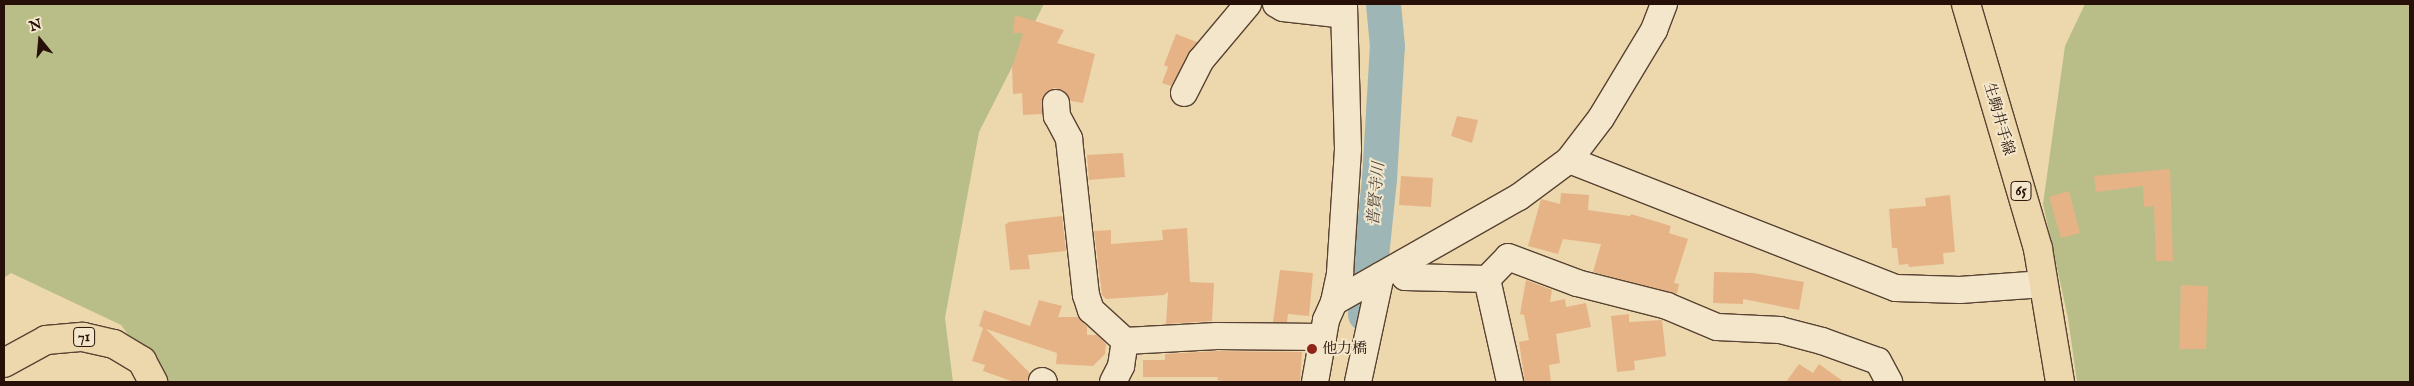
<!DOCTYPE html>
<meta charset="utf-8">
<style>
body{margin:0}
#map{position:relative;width:2414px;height:386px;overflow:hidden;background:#edd8ae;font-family:"IM FELL English","Noto Serif JP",serif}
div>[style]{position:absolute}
.green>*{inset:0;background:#b9be89}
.river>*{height:35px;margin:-17.5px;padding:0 17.5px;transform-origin:17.5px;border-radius:17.5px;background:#9eb7b6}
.building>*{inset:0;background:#e6b387}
.roads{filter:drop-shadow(1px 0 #584232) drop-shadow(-1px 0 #584232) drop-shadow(0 1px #584232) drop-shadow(0 -1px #584232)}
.minor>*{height:26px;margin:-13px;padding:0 13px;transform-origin:13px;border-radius:13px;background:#f3e6ca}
.major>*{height:28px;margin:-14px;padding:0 14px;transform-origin:14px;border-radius:14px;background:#edd8ae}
.dots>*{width:14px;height:14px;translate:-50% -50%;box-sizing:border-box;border:2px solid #f3e6ca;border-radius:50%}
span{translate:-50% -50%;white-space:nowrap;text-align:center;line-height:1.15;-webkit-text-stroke:4px #f3e6ca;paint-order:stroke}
.shield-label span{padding:1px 4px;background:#f3e6ca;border:1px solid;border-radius:4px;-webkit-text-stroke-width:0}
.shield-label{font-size:14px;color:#261008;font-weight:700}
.street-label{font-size:15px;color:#261008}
.poi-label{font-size:15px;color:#261008}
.left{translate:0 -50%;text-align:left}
.water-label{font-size:16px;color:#504a45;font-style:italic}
.frame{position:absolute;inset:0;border:5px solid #261008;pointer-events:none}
.north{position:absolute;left:15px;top:15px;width:50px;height:50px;-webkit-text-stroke:4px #f3e6ca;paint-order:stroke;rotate:343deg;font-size:14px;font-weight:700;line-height:20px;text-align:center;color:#261008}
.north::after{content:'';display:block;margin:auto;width:18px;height:22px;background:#261008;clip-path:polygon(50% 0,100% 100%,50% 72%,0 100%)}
</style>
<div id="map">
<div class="green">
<div style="clip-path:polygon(4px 4px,1044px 4px,979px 132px,945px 318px,953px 382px,163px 382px,121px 325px,11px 273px,4px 278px)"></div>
<div style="clip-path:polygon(2085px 4px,2410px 4px,2410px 382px,2077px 382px,2068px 318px,2043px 204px,2065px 46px)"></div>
</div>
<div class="river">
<div style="left:1365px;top:314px;width:136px;rotate:-84.1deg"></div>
<div style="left:1379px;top:179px;width:133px;rotate:-86.6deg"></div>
<div style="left:1387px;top:46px;width:42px;rotate:-95.4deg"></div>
</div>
<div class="building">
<div style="clip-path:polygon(1015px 15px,1064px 30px,1057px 43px,1095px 54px,1083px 103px,1071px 101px,1063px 90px,1054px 88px,1043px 96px,1042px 114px,1023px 115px,1022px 93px,1013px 94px,1012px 68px,1023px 33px,1013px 33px)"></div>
<div style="clip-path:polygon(1176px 34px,1197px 42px,1171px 86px,1162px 83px,1168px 67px,1164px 65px)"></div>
<div style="clip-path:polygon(1457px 116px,1478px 120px,1472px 143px,1451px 136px)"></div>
<div style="clip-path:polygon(1123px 153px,1125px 177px,1089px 180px,1087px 155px)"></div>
<div style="clip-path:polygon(2170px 169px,2173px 261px,2156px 261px,2154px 206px,2144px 207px,2143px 186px,2096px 192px,2094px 176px)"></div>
<div style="clip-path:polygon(1401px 176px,1433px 178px,1431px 207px,1399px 205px)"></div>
<div style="clip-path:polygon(2069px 191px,2080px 233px,2061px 238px,2049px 197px)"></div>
<div style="clip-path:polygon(1561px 193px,1589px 195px,1588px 210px,1630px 216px,1631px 214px,1671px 226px,1669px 233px,1688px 239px,1674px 283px,1679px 284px,1677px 294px,1593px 272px,1601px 244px,1563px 239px,1558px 254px,1528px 246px,1541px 199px,1560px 204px)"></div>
<div style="clip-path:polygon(1950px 195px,1955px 252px,1943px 253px,1944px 264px,1909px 267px,1908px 264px,1899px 265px,1897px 248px,1892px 248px,1889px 209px,1926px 206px,1925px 198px)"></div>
<div style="clip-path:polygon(1062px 216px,1066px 251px,1028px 255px,1030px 269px,1010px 270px,1005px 225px,1009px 222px)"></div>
<div style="clip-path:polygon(1187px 228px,1190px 282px,1214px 283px,1212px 321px,1166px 324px,1168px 292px,1164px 295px,1106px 299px,1102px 295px,1094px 231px,1111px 230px,1111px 244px,1163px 240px,1162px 230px)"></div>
<div style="clip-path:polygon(1280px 270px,1313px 273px,1309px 316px,1288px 314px,1287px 322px,1273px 322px)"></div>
<div style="clip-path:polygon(1714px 272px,1753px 273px,1804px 282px,1799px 310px,1743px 299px,1743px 304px,1713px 303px)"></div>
<div style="clip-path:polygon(1526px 280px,1552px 290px,1550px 302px,1565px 299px,1566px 307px,1586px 303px,1591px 327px,1556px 334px,1560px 363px,1549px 365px,1551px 382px,1525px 382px,1519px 342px,1529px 340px,1524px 315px,1520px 314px)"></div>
<div style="clip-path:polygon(2181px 285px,2208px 286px,2206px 349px,2179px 349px)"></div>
<div style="clip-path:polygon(1039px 300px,1062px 306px,1058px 317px,1078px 317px,1087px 327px,1087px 335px,1097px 335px,1106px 344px,1105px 354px,1093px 366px,1056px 364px,1057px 353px,986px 329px,1030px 373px,1027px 382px,1014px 382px,983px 371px,985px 365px,972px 361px,983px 328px,979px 326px,984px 310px,1030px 326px)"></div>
<div style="clip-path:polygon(1629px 314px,1629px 322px,1662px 320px,1666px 356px,1634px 361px,1635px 370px,1617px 372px,1611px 316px)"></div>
<div style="clip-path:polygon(1217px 351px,1302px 352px,1300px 382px,1231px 382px,1217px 380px,1218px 377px,1143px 377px,1143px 360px,1165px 360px,1165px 354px)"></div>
<div style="clip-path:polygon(1799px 364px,1813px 373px,1819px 364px,1844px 382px,1786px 382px)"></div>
</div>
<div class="roads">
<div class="minor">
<div style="left:1276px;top:4px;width:8px;rotate:30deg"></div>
<div style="left:1283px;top:8px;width:61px;rotate:6.5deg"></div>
<div style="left:1184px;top:93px;width:37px;rotate:-63deg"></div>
<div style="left:1201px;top:60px;width:73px;rotate:-50deg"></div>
<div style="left:1056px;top:103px;width:13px;rotate:86deg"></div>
<div style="left:1057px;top:116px;width:26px;rotate:62deg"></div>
<div style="left:1069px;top:139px;width:157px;rotate:83.8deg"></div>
<div style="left:1086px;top:295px;width:16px;rotate:72deg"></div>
<div style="left:1091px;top:310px;width:46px;rotate:42.4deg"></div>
<div style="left:1125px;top:341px;width:92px;rotate:-3.1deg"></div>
<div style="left:1217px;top:336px;width:106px;rotate:0.5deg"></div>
<div style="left:1569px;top:160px;width:351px;rotate:21.4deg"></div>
<div style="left:1896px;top:288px;width:64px;rotate:1.8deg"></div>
<div style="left:1960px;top:290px;width:84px;rotate:-4.1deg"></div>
<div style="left:1403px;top:263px;width:14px;rotate:82deg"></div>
<div style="left:1405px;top:277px;width:82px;rotate:1.4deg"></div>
<div style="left:1487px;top:279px;width:30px;rotate:-46deg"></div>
<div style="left:1508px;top:257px;width:74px;rotate:20.6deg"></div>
<div style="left:1577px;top:283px;width:93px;rotate:14.3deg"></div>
<div style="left:1667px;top:306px;width:54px;rotate:22.8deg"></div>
<div style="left:1717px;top:327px;width:63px;rotate:2.7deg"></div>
<div style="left:1780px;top:330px;width:43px;rotate:14.7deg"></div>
<div style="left:1822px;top:341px;width:59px;rotate:19.7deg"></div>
<div style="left:1878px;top:361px;width:24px;rotate:62deg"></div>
<div style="left:1487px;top:279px;width:106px;rotate:77.4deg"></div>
<div style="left:1334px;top:302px;width:30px;rotate:-78deg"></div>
<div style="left:1340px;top:273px;width:124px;rotate:-86.3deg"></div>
<div style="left:1348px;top:149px;width:145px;rotate:-91.6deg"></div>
<div style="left:1042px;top:381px;width:2px;rotate:27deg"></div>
<div style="left:1113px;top:382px;width:18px;rotate:-63deg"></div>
<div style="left:1121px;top:366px;width:25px;rotate:-81deg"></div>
<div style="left:1315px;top:382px;width:63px;rotate:-79.9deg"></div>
<div style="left:1326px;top:320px;width:20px;rotate:-66deg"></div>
<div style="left:1334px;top:302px;width:213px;rotate:-29.6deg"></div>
<div style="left:1519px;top:197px;width:62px;rotate:-36.5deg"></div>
<div style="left:1569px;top:160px;width:53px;rotate:-52.7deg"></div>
<div style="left:1601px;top:118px;width:103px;rotate:-58.9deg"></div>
<div style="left:1654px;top:30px;width:28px;rotate:-69deg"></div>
<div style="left:1358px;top:382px;width:109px;rotate:-77.9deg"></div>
</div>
<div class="major">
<div style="left:1966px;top:4px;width:255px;rotate:73.6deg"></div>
<div style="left:2038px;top:249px;width:135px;rotate:80.6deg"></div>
<div style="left:4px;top:363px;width:48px;rotate:-28.7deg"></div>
<div style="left:46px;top:340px;width:37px;rotate:-5deg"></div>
<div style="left:83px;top:337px;width:32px;rotate:13deg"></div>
<div style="left:114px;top:344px;width:33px;rotate:31deg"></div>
<div style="left:142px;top:361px;width:24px;rotate:62deg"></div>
</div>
</div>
<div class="dots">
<div style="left:1312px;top:349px;background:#8f2418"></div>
</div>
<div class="shield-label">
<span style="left:2021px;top:191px">65</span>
<span style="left:84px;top:337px">71</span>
</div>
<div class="street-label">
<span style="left:1999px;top:119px;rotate:74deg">生駒井手線</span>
</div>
<div class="poi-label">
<span class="left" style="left:1322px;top:349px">他力橋</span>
</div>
<div class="water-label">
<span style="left:1377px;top:194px;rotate:-85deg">普賢寺川</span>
</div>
<div class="frame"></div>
<div class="north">N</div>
</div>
